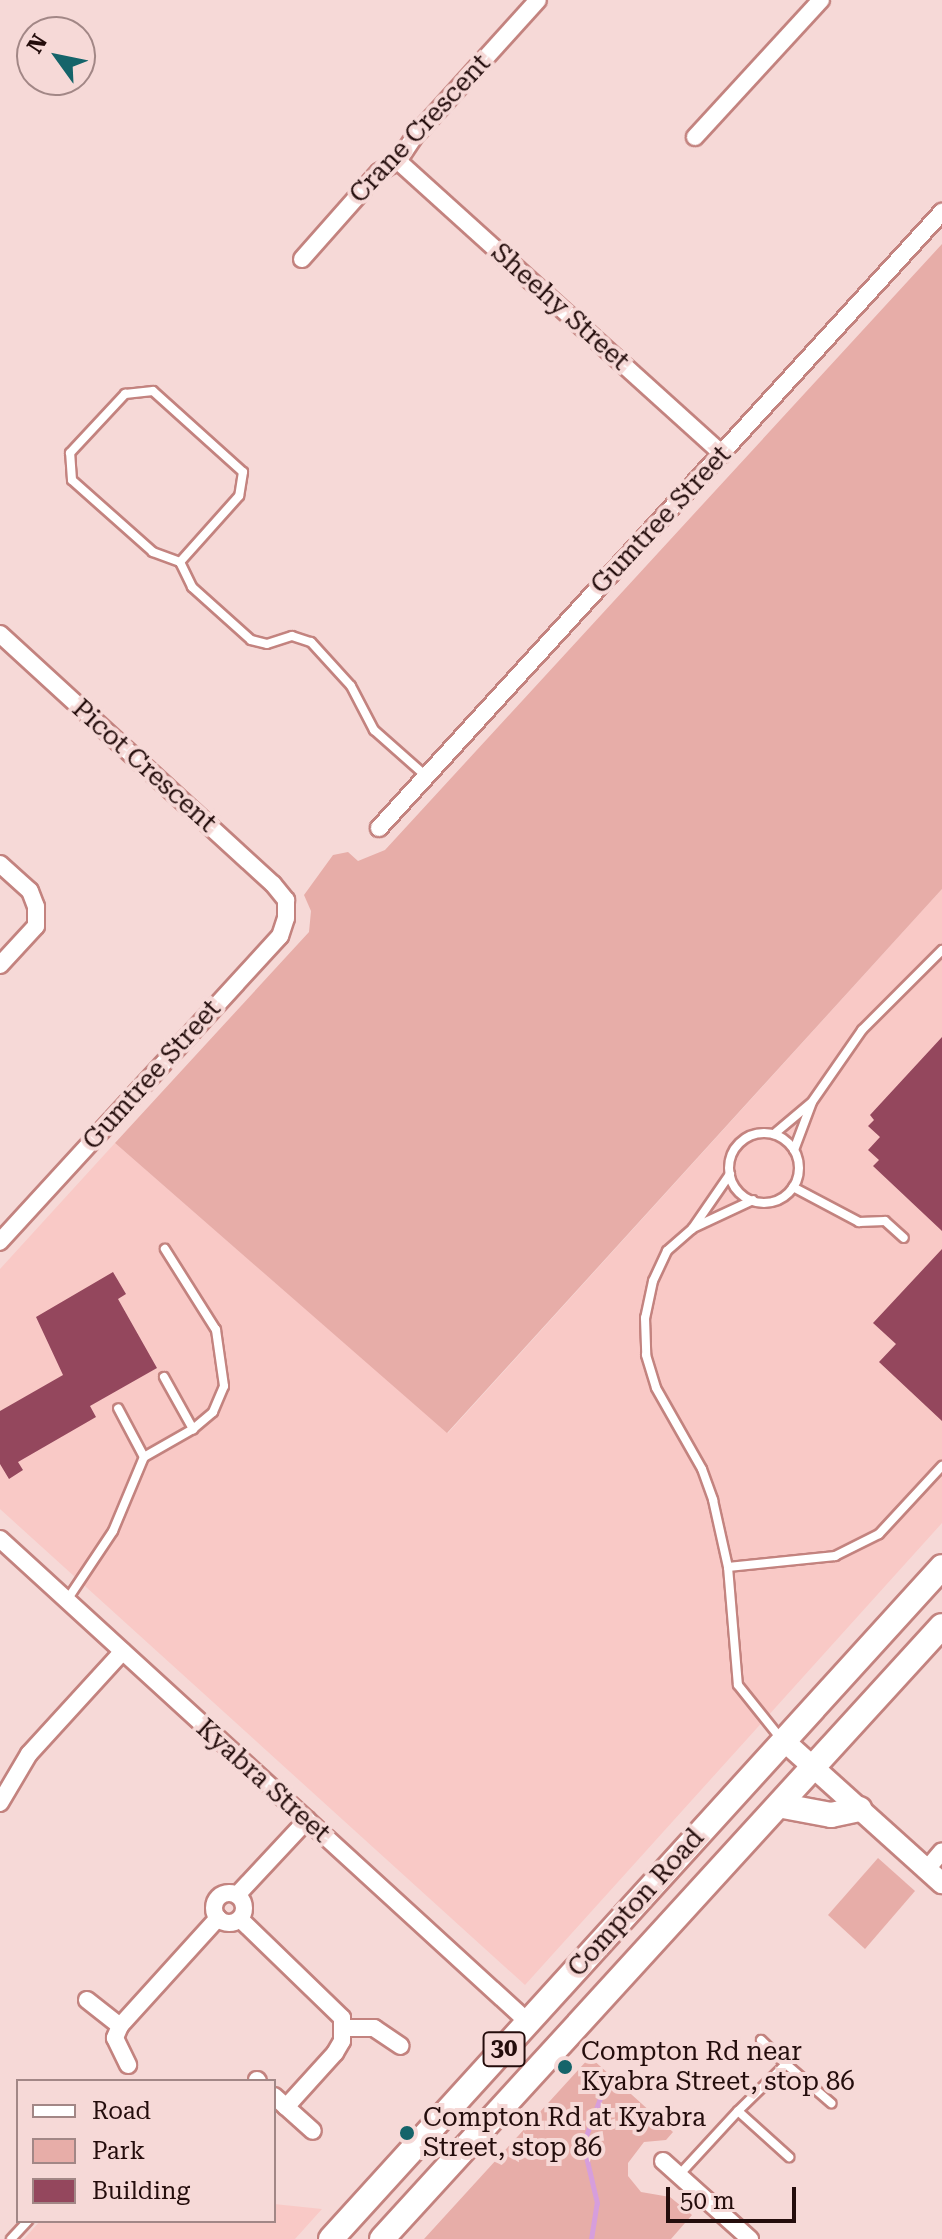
<!DOCTYPE html>
<style>
body{margin:0}
#map{position:relative;width:942px;height:2239px;overflow:hidden;background:#f6d9d7;font-family:"Roboto Serif",serif}
div>[style]{position:absolute}
.built>*{inset:0;background:#f9c9c6}
.green>*{inset:0;background:#e7ada8}
.stream>*{height:5px;margin:-2.5px;padding:0 2.5px;transform-origin:2.5px;border-radius:2.5px;background:#d69edc}
.building>*{inset:0;background:#94475d}
.roads{filter:drop-shadow(2px 0 #c3837f) drop-shadow(-2px 0 #c3837f) drop-shadow(0 2px #c3837f) drop-shadow(0 -2px #c3837f)}
.service>*{height:8px;margin:-4px;padding:0 4px;transform-origin:4px;border-radius:4px;background:#fff}
.service>.ring{margin:-4px;padding:0;box-sizing:content-box;background:none;border:8px solid #fff;border-radius:50%}
.minor>*{height:16px;margin:-8px;padding:0 8px;transform-origin:8px;border-radius:8px;background:#fff}
.minor>.ring{margin:-8px;padding:0;box-sizing:content-box;background:none;border:16px solid #fff;border-radius:50%}
.tertiary>*{height:20px;margin:-10px;padding:0 10px;transform-origin:10px;border-radius:10px;background:#fff}
.primary>*{height:24px;margin:-12px;padding:0 12px;transform-origin:12px;border-radius:12px;background:#fff}
.dots>*{width:22px;height:22px;translate:-50% -50%;box-sizing:border-box;border:4px solid #f6d9d7;border-radius:50%}
span{translate:-50% -50%;white-space:nowrap;text-align:center;line-height:1.15;-webkit-text-stroke:8px #f6d9d7;paint-order:stroke}
.shield-label span{padding:2px 6px;background:#f6d9d7;border:2px solid;border-radius:6px;-webkit-text-stroke-width:0}
.shield-label{font-size:24px;color:#240d0c;font-weight:700}
.street-label{font-size:26px;color:#240d0c}
.poi-label{font-size:26px;color:#240d0c}
.left{translate:0 -50%;text-align:left}
.legend{position:absolute;left:16px;top:2079px;width:260px;height:144px;box-sizing:border-box;background:#f6d9d7;border:2px solid #a28786;margin:0;padding:10px 14px;list-style:none;font-size:24px;color:#240d0c}
.legend li{display:flex;align-items:center;gap:16px;height:40px}
.legend b{width:40px;border:2px solid #a28786}
.north{position:absolute;left:16px;top:16px;width:80px;height:80px;box-sizing:border-box;background:#f6d9d7;border:2px solid #a28786;border-radius:50%;rotate:303deg;font-size:22px;font-weight:700;line-height:32px;text-align:center;color:#240d0c}
.north::after{content:'';display:block;margin:auto;width:28px;height:36px;background:#15646a;clip-path:polygon(50% 0,100% 100%,50% 72%,0 100%)}
.scale{position:absolute;left:666px;top:2187px;width:130px;height:36px;box-sizing:border-box;border:4px solid #240d0c;border-top:0;padding-left:10px;font-size:24px;line-height:28px;white-space:nowrap;color:#240d0c;-webkit-text-stroke:6px #f6d9d7;paint-order:stroke}
</style>
<div id="map">
<div class="built">
<div style="clip-path:polygon(942px 889px,942px 1523px,525px 1985px,0 1509px,0 1269px,115px 1143px,448px 1433px)"></div>
<div style="clip-path:polygon(274px 2204px,322px 2209px,295px 2239px,24px 2239px,40px 2221px,274px 2221px)"></div>
</div>
<div class="green">
<div style="clip-path:polygon(942px 244px,942px 889px,447px 1433px,115px 1143px,309px 932px,311px 911px,304px 895px,333px 855px,348px 852px,358px 861px,385px 850px)"></div>
<div style="clip-path:polygon(878px 1858px,915px 1891px,865px 1949px,828px 1915px)"></div>
<div style="clip-path:polygon(590px 2057px,673px 2132px,666px 2140px,644px 2142px,628px 2163px,628px 2176px,641px 2192px,670px 2197px,692px 2215px,671px 2239px,424px 2239px)"></div>
</div>
<div class="stream">
<div style="left:591px;top:2239px;width:36px;rotate:-81deg"></div>
<div style="left:597px;top:2203px;width:61px;rotate:-103.3deg"></div>
<div style="left:583px;top:2144px;width:63px;rotate:-69.6deg"></div>
</div>
<div class="building">
<div style="clip-path:polygon(942px 1037px,942px 1231px,873px 1166px,879px 1160px,868px 1150px,880px 1137px,868px 1126px,874px 1120px,870px 1115px)"></div>
<div style="clip-path:polygon(942px 1249px,942px 1421px,879px 1362px,896px 1344px,873px 1323px)"></div>
<div style="clip-path:polygon(113px 1272px,126px 1294px,118px 1299px,157px 1368px,90px 1406px,96px 1417px,18px 1462px,23px 1470px,9px 1479px,0 1464px,0 1411px,63px 1375px,36px 1317px)"></div>
</div>
<div class="roads">
<div class="service">
<div style="left:180px;top:562px;width:29px;rotate:-160deg"></div>
<div style="left:153px;top:552px;width:108px;rotate:-138.4deg"></div>
<div style="left:72px;top:480px;width:27px;rotate:-94deg"></div>
<div style="left:70px;top:453px;width:81px;rotate:-47deg"></div>
<div style="left:125px;top:394px;width:28px;rotate:-6deg"></div>
<div style="left:153px;top:391px;width:121px;rotate:42deg"></div>
<div style="left:243px;top:472px;width:24px;rotate:99deg"></div>
<div style="left:239px;top:496px;width:89px;rotate:131.8deg"></div>
<div style="left:180px;top:562px;width:28px;rotate:64deg"></div>
<div style="left:192px;top:587px;width:79px;rotate:41.9deg"></div>
<div style="left:251px;top:640px;width:16px;rotate:14deg"></div>
<div style="left:267px;top:644px;width:26px;rotate:-18deg"></div>
<div style="left:292px;top:636px;width:20px;rotate:18deg"></div>
<div style="left:311px;top:642px;width:59px;rotate:47.7deg"></div>
<div style="left:351px;top:686px;width:50px;rotate:62.4deg"></div>
<div style="left:374px;top:730px;width:69px;rotate:41.5deg"></div>
<div class="ring" style="left:729px;top:1133px;width:62px;height:62px"></div>
<div style="left:774px;top:1134px;width:48px;rotate:-40deg"></div>
<div style="left:794px;top:1150px;width:51px;rotate:-69.4deg"></div>
<div style="left:812px;top:1102px;width:88px;rotate:-55.2deg"></div>
<div style="left:862px;top:1030px;width:113px;rotate:-45deg"></div>
<div style="left:730px;top:1174px;width:67px;rotate:124.6deg"></div>
<div style="left:692px;top:1229px;width:33px;rotate:139deg"></div>
<div style="left:667px;top:1251px;width:33px;rotate:115deg"></div>
<div style="left:653px;top:1281px;width:38px;rotate:102deg"></div>
<div style="left:645px;top:1318px;width:37px;rotate:88deg"></div>
<div style="left:646px;top:1355px;width:34px;rotate:73deg"></div>
<div style="left:656px;top:1388px;width:93px;rotate:60.4deg"></div>
<div style="left:702px;top:1469px;width:33px;rotate:70deg"></div>
<div style="left:713px;top:1500px;width:69px;rotate:77.4deg"></div>
<div style="left:728px;top:1567px;width:118px;rotate:85.2deg"></div>
<div style="left:738px;top:1685px;width:70px;rotate:51.3deg"></div>
<div style="left:793px;top:1187px;width:75px;rotate:27.9deg"></div>
<div style="left:859px;top:1222px;width:26px;rotate:-2deg"></div>
<div style="left:885px;top:1221px;width:25px;rotate:42deg"></div>
<div style="left:693px;top:1228px;width:66px;rotate:-25deg"></div>
<div style="left:164px;top:1377px;width:60px;rotate:60.9deg"></div>
<div style="left:144px;top:1457px;width:56px;rotate:-29.7deg"></div>
<div style="left:193px;top:1429px;width:26px;rotate:-40deg"></div>
<div style="left:213px;top:1412px;width:28px;rotate:-67deg"></div>
<div style="left:224px;top:1386px;width:57px;rotate:-98.1deg"></div>
<div style="left:216px;top:1330px;width:96px;rotate:-122.2deg"></div>
<div style="left:728px;top:1567px;width:108px;rotate:-5.9deg"></div>
<div style="left:835px;top:1556px;width:49px;rotate:-26.6deg"></div>
<div style="left:879px;top:1534px;width:93px;rotate:-47.2deg"></div>
<div style="left:67px;top:1600px;width:83px;rotate:-56.3deg"></div>
<div style="left:113px;top:1531px;width:80px;rotate:-67.3deg"></div>
<div style="left:144px;top:1457px;width:55px;rotate:-118deg"></div>
<div style="left:761px;top:2040px;width:35px;rotate:44deg"></div>
<div style="left:738px;top:2111px;width:67px;rotate:-44.4deg"></div>
<div style="left:786px;top:2064px;width:60px;rotate:40.9deg"></div>
<div style="left:679px;top:2175px;width:87px;rotate:-47.3deg"></div>
<div style="left:738px;top:2111px;width:69px;rotate:42deg"></div>
<div style="left:11px;top:2239px;width:25px;rotate:-47deg"></div>
</div>
<div class="minor">
<div style="left:695px;top:137px;width:186px;rotate:-47.4deg"></div>
<div style="left:398px;top:161px;width:437px;rotate:42.1deg"></div>
<div style="left:302px;top:259px;width:116px;rotate:-48.5deg"></div>
<div style="left:379px;top:172px;width:22px;rotate:-30deg"></div>
<div style="left:398px;top:161px;width:30px;rotate:-56deg"></div>
<div style="left:415px;top:136px;width:183px;rotate:-47.9deg"></div>
<div style="left:0;top:634px;width:370px;rotate:42.5deg"></div>
<div style="left:273px;top:884px;width:21px;rotate:51deg"></div>
<div style="left:286px;top:900px;width:18px;rotate:90deg"></div>
<div style="left:286px;top:918px;width:19px;rotate:108deg"></div>
<div style="left:280px;top:936px;width:415px;rotate:132.5deg"></div>
<div style="left:379px;top:828px;width:835px;rotate:-47.57deg"></div>
<div style="left:0;top:864px;width:40px;rotate:42deg"></div>
<div style="left:30px;top:891px;width:17px;rotate:69deg"></div>
<div style="left:36px;top:907px;width:19px;rotate:90deg"></div>
<div style="left:36px;top:926px;width:53px;rotate:132.7deg"></div>
<div style="left:0;top:1539px;width:716px;rotate:42.45deg"></div>
<div style="left:0;top:1803px;width:57px;rotate:-59.4deg"></div>
<div style="left:29px;top:1754px;width:139px;rotate:-47.6deg"></div>
<div style="left:927px;top:1869px;width:23px;rotate:-50deg"></div>
<div class="ring" style="left:214px;top:1893px;width:14px;height:14px"></div>
<div style="left:237px;top:1895px;width:103px;rotate:-47deg"></div>
<div style="left:240px;top:1919px;width:142px;rotate:44.1deg"></div>
<div style="left:342px;top:2018px;width:23px;rotate:90deg"></div>
<div style="left:342px;top:2041px;width:14px;rotate:120deg"></div>
<div style="left:335px;top:2053px;width:73px;rotate:132.2deg"></div>
<div style="left:87px;top:2000px;width:42px;rotate:38.2deg"></div>
<div style="left:120px;top:2026px;width:13px;rotate:113deg"></div>
<div style="left:115px;top:2038px;width:30px;rotate:64deg"></div>
<div style="left:120px;top:2026px;width:146px;rotate:-47.8deg"></div>
<div style="left:345px;top:2028px;width:29px"></div>
<div style="left:374px;top:2028px;width:32px;rotate:34deg"></div>
<div style="left:257px;top:2080px;width:1px;rotate:45deg"></div>
<div style="left:274px;top:2096px;width:52px;rotate:41.9deg"></div>
<div style="left:663px;top:2161px;width:117px;rotate:41.9deg"></div>
</div>
<div class="tertiary">
<div style="left:783px;top:1740px;width:214px;rotate:42deg"></div>
</div>
<div class="primary">
<div style="left:783px;top:1806px;width:49px;rotate:10.6deg"></div>
<div style="left:831px;top:1815px;width:29px;rotate:-12deg"></div>
<div style="left:331px;top:2239px;width:908px;rotate:-47.72deg"></div>
<div style="left:382px;top:2239px;width:830px;rotate:-47.59deg"></div>
</div>
</div>
<div class="dots">
<div style="left:565px;top:2067px;background:#15646a"></div>
<div style="left:407px;top:2133px;background:#15646a"></div>
</div>
<div class="shield-label">
<span style="left:504px;top:2049px">30</span>
</div>
<div class="street-label">
<span style="left:420px;top:129px;rotate:-47deg">Crane Crescent</span>
<span style="left:560px;top:307px;rotate:42deg">Sheehy Street</span>
<span style="left:661px;top:520px;rotate:-47deg">Gumtree Street</span>
<span style="left:144px;top:766px;rotate:42deg">Picot Crescent</span>
<span style="left:152px;top:1075px;rotate:-48deg">Gumtree Street</span>
<span style="left:263px;top:1781px;rotate:42deg">Kyabra Street</span>
<span style="left:636px;top:1903px;rotate:-48deg">Compton Road</span>
</div>
<div class="poi-label">
<span class="left" style="left:581px;top:2067px">Compton Rd near<br>Kyabra Street, stop 86</span>
<span class="left" style="left:423px;top:2133px">Compton Rd at Kyabra<br>Street, stop 86</span>
</div>
<ul class="legend">
<li><b style="height:10px;background:#fff"></b>Road</li>
<li><b style="height:22px;background:#e7ada8"></b>Park</li>
<li><b style="height:22px;background:#94475d"></b>Building</li>
</ul>
<div class="north">N</div>
<div class="scale">50 m</div>
</div>
